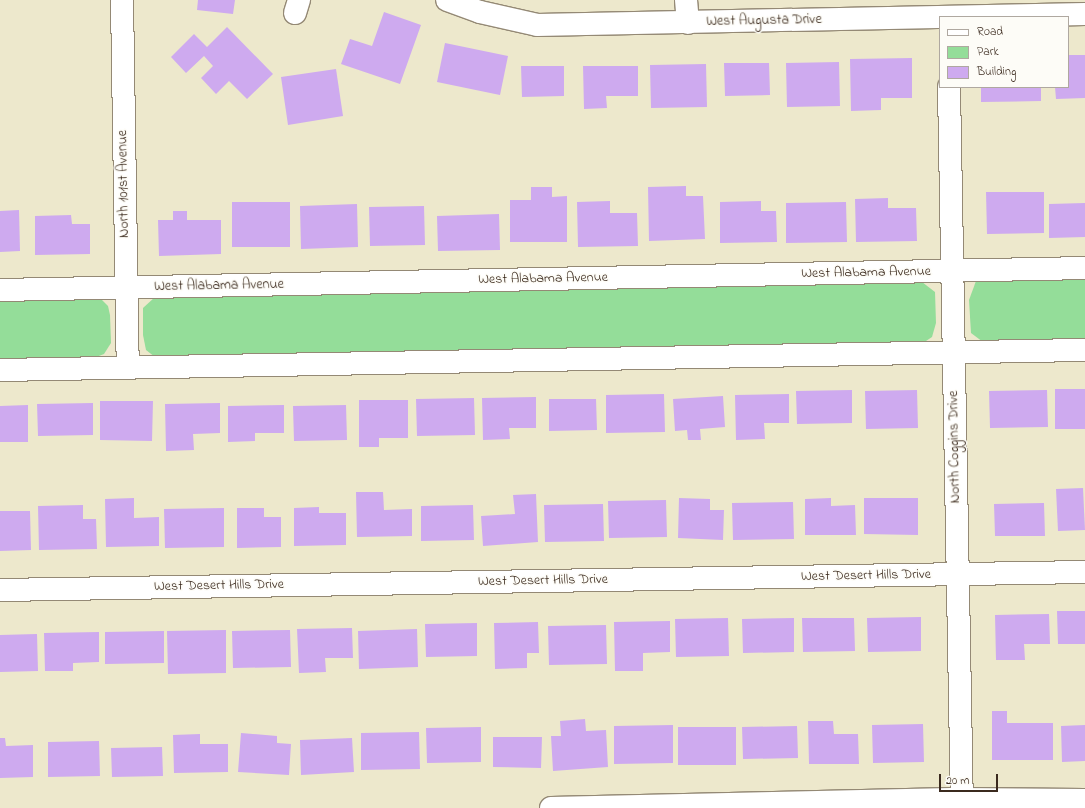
<!DOCTYPE html>
<style>
body{margin:0}
#map{position:relative;width:1085px;height:808px;overflow:hidden;background:#ede8cc;font-family:"Indie Flower",sans-serif}
div>[style]{position:absolute}
.green>*{inset:0;background:#94dd99}
.building>*{inset:0;background:#ceaaef}
.roads{filter:drop-shadow(1px 0 #948975) drop-shadow(-1px 0 #948975) drop-shadow(0 1px #948975) drop-shadow(0 -1px #948975)}
.minor>*{height:22px;margin:-11px;padding:0 11px;transform-origin:11px;border-radius:11px;background:#fff}
span{translate:-50% -50%;white-space:nowrap;text-align:center;line-height:1.15;-webkit-text-stroke:3px #fdfcf7;paint-order:stroke}
.street-label{font-size:14px;color:#3b2a1e}
.legend{position:absolute;left:939px;top:16px;width:130px;height:72px;box-sizing:border-box;background:#fdfcf7;border:1px solid #afa8a0;margin:0;padding:5px 7px;list-style:none;font-size:12px;color:#3b2a1e}
.legend li{display:flex;align-items:center;gap:8px;height:20px}
.legend b{width:20px;border:1px solid #afa8a0}
.scale{position:absolute;left:939px;top:774px;width:59px;height:18px;box-sizing:border-box;border:2px solid #3b2a1e;border-top:0;padding-left:5px;font-size:12px;line-height:14px;white-space:nowrap;color:#3b2a1e;-webkit-text-stroke:3px #fdfcf7;paint-order:stroke}
</style>
<div id="map">
<div class="green">
<div style="clip-path:polygon(1085px 278px,1085px 340px,983px 342px,971px 333px,969px 300px,976px 281px)"></div>
<div style="clip-path:polygon(922px 282px,935px 292px,936px 323px,932px 337px,920px 345px,155px 357px,146px 350px,143px 335px,143px 308px,155px 297px)"></div>
<div style="clip-path:polygon(100px 298px,108px 306px,110px 315px,111px 343px,104px 354px,91px 359px,0 361px,0 299px)"></div>
</div>
<div class="building">
<div style="clip-path:polygon(198px 0,235px 0,233px 14px,197px 10px)"></div>
<div style="clip-path:polygon(384px 12px,421px 25px,400px 84px,341px 64px,350px 39px,372px 46px)"></div>
<div style="clip-path:polygon(227px 27px,273px 74px,247px 99px,229px 81px,216px 94px,201px 78px,213px 66px,204px 56px,186px 73px,171px 57px,194px 34px,207px 47px)"></div>
<div style="clip-path:polygon(445px 43px,508px 56px,500px 95px,437px 82px)"></div>
<div style="clip-path:polygon(1068px 55px,1085px 55px,1085px 98px,1056px 99px,1055px 87px,1068px 87px)"></div>
<div style="clip-path:polygon(912px 58px,912px 98px,881px 98px,881px 110px,851px 111px,850px 59px)"></div>
<div style="clip-path:polygon(839px 62px,840px 106px,787px 107px,786px 63px)"></div>
<div style="clip-path:polygon(724px 63px,769px 63px,770px 95px,725px 96px)"></div>
<div style="clip-path:polygon(706px 64px,707px 107px,651px 108px,650px 65px)"></div>
<div style="clip-path:polygon(521px 66px,564px 66px,564px 96px,522px 97px)"></div>
<div style="clip-path:polygon(583px 66px,638px 66px,638px 96px,606px 96px,607px 108px,584px 109px)"></div>
<div style="clip-path:polygon(336px 69px,343px 116px,288px 125px,281px 77px)"></div>
<div style="clip-path:polygon(981px 87px,1041px 87px,1041px 101px,981px 102px)"></div>
<div style="clip-path:polygon(686px 186px,686px 196px,703px 196px,705px 239px,649px 241px,648px 187px)"></div>
<div style="clip-path:polygon(531px 187px,552px 187px,552px 197px,567px 196px,567px 242px,510px 242px,510px 200px,531px 200px)"></div>
<div style="clip-path:polygon(986px 192px,1044px 192px,1044px 233px,987px 234px)"></div>
<div style="clip-path:polygon(888px 198px,888px 208px,916px 208px,917px 241px,856px 242px,855px 199px)"></div>
<div style="clip-path:polygon(610px 201px,610px 213px,637px 213px,638px 246px,578px 247px,577px 202px)"></div>
<div style="clip-path:polygon(761px 201px,761px 211px,776px 211px,777px 242px,720px 243px,720px 202px)"></div>
<div style="clip-path:polygon(232px 202px,290px 202px,290px 247px,232px 247px)"></div>
<div style="clip-path:polygon(846px 202px,847px 242px,786px 243px,786px 203px)"></div>
<div style="clip-path:polygon(1085px 203px,1085px 237px,1049px 238px,1049px 204px)"></div>
<div style="clip-path:polygon(357px 204px,358px 247px,301px 249px,300px 206px)"></div>
<div style="clip-path:polygon(424px 206px,425px 245px,370px 246px,369px 207px)"></div>
<div style="clip-path:polygon(19px 210px,20px 251px,0 252px,0 211px)"></div>
<div style="clip-path:polygon(173px 211px,187px 211px,187px 220px,221px 220px,221px 254px,159px 256px,158px 220px,173px 220px)"></div>
<div style="clip-path:polygon(499px 214px,500px 250px,438px 251px,437px 216px)"></div>
<div style="clip-path:polygon(71px 215px,72px 224px,90px 224px,90px 254px,35px 255px,35px 216px)"></div>
<div style="clip-path:polygon(1055px 389px,1085px 389px,1085px 429px,1055px 429px)"></div>
<div style="clip-path:polygon(852px 390px,852px 423px,797px 424px,796px 391px)"></div>
<div style="clip-path:polygon(917px 390px,918px 428px,866px 429px,865px 391px)"></div>
<div style="clip-path:polygon(1047px 390px,1048px 427px,990px 428px,989px 391px)"></div>
<div style="clip-path:polygon(664px 394px,665px 432px,606px 433px,606px 395px)"></div>
<div style="clip-path:polygon(789px 394px,789px 423px,764px 423px,765px 439px,736px 440px,735px 395px)"></div>
<div style="clip-path:polygon(723px 396px,725px 427px,700px 429px,701px 440px,688px 440px,687px 430px,675px 431px,673px 399px)"></div>
<div style="clip-path:polygon(536px 397px,536px 428px,509px 428px,510px 439px,483px 440px,482px 398px)"></div>
<div style="clip-path:polygon(474px 398px,475px 435px,417px 436px,416px 399px)"></div>
<div style="clip-path:polygon(549px 399px,596px 399px,597px 430px,549px 431px)"></div>
<div style="clip-path:polygon(359px 400px,408px 400px,408px 438px,379px 438px,379px 447px,359px 447px)"></div>
<div style="clip-path:polygon(100px 401px,153px 401px,152px 441px,100px 440px)"></div>
<div style="clip-path:polygon(93px 403px,93px 435px,38px 436px,37px 404px)"></div>
<div style="clip-path:polygon(220px 403px,220px 433px,193px 434px,194px 450px,166px 451px,165px 404px)"></div>
<div style="clip-path:polygon(28px 405px,28px 442px,0 442px,0 406px)"></div>
<div style="clip-path:polygon(284px 405px,284px 433px,255px 433px,255px 441px,228px 442px,228px 406px)"></div>
<div style="clip-path:polygon(346px 405px,347px 440px,294px 441px,293px 406px)"></div>
<div style="clip-path:polygon(1083px 488px,1085px 530px,1058px 531px,1056px 489px)"></div>
<div style="clip-path:polygon(356px 492px,383px 492px,384px 510px,412px 509px,412px 536px,357px 537px)"></div>
<div style="clip-path:polygon(536px 494px,538px 542px,483px 546px,481px 516px,515px 514px,513px 495px)"></div>
<div style="clip-path:polygon(134px 498px,134px 518px,159px 517px,159px 546px,106px 547px,105px 499px)"></div>
<div style="clip-path:polygon(679px 498px,710px 499px,710px 510px,724px 510px,723px 540px,678px 538px)"></div>
<div style="clip-path:polygon(831px 498px,831px 506px,855px 505px,856px 535px,805px 535px,805px 499px)"></div>
<div style="clip-path:polygon(864px 498px,918px 498px,918px 535px,864px 534px)"></div>
<div style="clip-path:polygon(666px 500px,667px 537px,609px 538px,608px 501px)"></div>
<div style="clip-path:polygon(793px 502px,794px 539px,733px 540px,732px 503px)"></div>
<div style="clip-path:polygon(1044px 503px,1045px 536px,995px 536px,994px 504px)"></div>
<div style="clip-path:polygon(603px 504px,604px 541px,545px 542px,544px 505px)"></div>
<div style="clip-path:polygon(83px 505px,83px 519px,96px 519px,97px 549px,39px 550px,38px 506px)"></div>
<div style="clip-path:polygon(473px 505px,474px 540px,421px 541px,421px 506px)"></div>
<div style="clip-path:polygon(319px 507px,319px 513px,346px 513px,346px 545px,294px 546px,294px 508px)"></div>
<div style="clip-path:polygon(224px 508px,224px 547px,165px 548px,164px 509px)"></div>
<div style="clip-path:polygon(237px 508px,264px 508px,264px 517px,281px 517px,281px 547px,237px 548px)"></div>
<div style="clip-path:polygon(0 511px,30px 511px,31px 550px,0 551px)"></div>
<div style="clip-path:polygon(1057px 611px,1085px 611px,1085px 644px,1058px 644px)"></div>
<div style="clip-path:polygon(1049px 614px,1050px 644px,1024px 644px,1025px 660px,996px 660px,995px 615px)"></div>
<div style="clip-path:polygon(921px 617px,921px 651px,868px 652px,867px 618px)"></div>
<div style="clip-path:polygon(728px 618px,729px 656px,676px 657px,675px 619px)"></div>
<div style="clip-path:polygon(794px 618px,794px 652px,743px 653px,742px 619px)"></div>
<div style="clip-path:polygon(802px 618px,854px 618px,855px 651px,803px 652px)"></div>
<div style="clip-path:polygon(670px 621px,670px 652px,643px 653px,643px 671px,615px 671px,614px 622px)"></div>
<div style="clip-path:polygon(538px 622px,539px 653px,527px 653px,527px 668px,495px 669px,494px 623px)"></div>
<div style="clip-path:polygon(477px 623px,477px 656px,426px 657px,425px 624px)"></div>
<div style="clip-path:polygon(606px 625px,607px 664px,549px 665px,548px 626px)"></div>
<div style="clip-path:polygon(352px 628px,353px 658px,325px 658px,326px 672px,299px 673px,297px 629px)"></div>
<div style="clip-path:polygon(417px 629px,418px 667px,359px 669px,358px 631px)"></div>
<div style="clip-path:polygon(226px 630px,226px 673px,168px 674px,167px 631px)"></div>
<div style="clip-path:polygon(290px 630px,291px 667px,233px 668px,232px 631px)"></div>
<div style="clip-path:polygon(164px 631px,164px 663px,105px 664px,105px 632px)"></div>
<div style="clip-path:polygon(99px 632px,99px 662px,73px 663px,73px 671px,45px 671px,44px 633px)"></div>
<div style="clip-path:polygon(37px 634px,38px 671px,0 672px,0 635px)"></div>
<div style="clip-path:polygon(992px 711px,1007px 711px,1007px 723px,1053px 723px,1053px 760px,992px 760px)"></div>
<div style="clip-path:polygon(585px 719px,586px 731px,606px 730px,608px 767px,553px 771px,551px 736px,561px 736px,560px 721px)"></div>
<div style="clip-path:polygon(808px 721px,833px 721px,834px 734px,858px 734px,859px 764px,809px 764px)"></div>
<div style="clip-path:polygon(923px 724px,924px 762px,873px 763px,872px 725px)"></div>
<div style="clip-path:polygon(673px 725px,673px 763px,614px 764px,614px 726px)"></div>
<div style="clip-path:polygon(1085px 725px,1085px 761px,1062px 762px,1061px 726px)"></div>
<div style="clip-path:polygon(797px 726px,798px 758px,743px 759px,742px 727px)"></div>
<div style="clip-path:polygon(481px 727px,481px 762px,427px 763px,426px 728px)"></div>
<div style="clip-path:polygon(678px 727px,736px 727px,736px 765px,678px 765px)"></div>
<div style="clip-path:polygon(419px 732px,420px 769px,361px 770px,361px 733px)"></div>
<div style="clip-path:polygon(241px 733px,277px 736px,277px 743px,291px 744px,289px 775px,238px 772px)"></div>
<div style="clip-path:polygon(200px 734px,200px 744px,228px 744px,228px 772px,174px 773px,173px 735px)"></div>
<div style="clip-path:polygon(493px 737px,542px 737px,541px 768px,493px 767px)"></div>
<div style="clip-path:polygon(0 738px,5px 738px,6px 746px,33px 745px,33px 777px,0 778px)"></div>
<div style="clip-path:polygon(352px 738px,354px 772px,301px 775px,300px 740px)"></div>
<div style="clip-path:polygon(99px 741px,100px 776px,48px 777px,48px 742px)"></div>
<div style="clip-path:polygon(162px 747px,163px 776px,112px 777px,111px 748px)"></div>
</div>
<div class="roads">
<div class="minor">
<div style="left:122px;top:0;width:368px;rotate:89.1deg"></div>
<div style="left:447px;top:0;width:35px;rotate:20deg"></div>
<div style="left:480px;top:12px;width:58px;rotate:12.8deg"></div>
<div style="left:537px;top:25px;width:548px;rotate:-1.15deg"></div>
<div style="left:686px;top:0;width:23px;rotate:85deg"></div>
<div style="left:295px;top:13px;width:14px;rotate:-73deg"></div>
<div style="left:949px;top:87px;width:721px;rotate:88.97deg"></div>
<div style="left:0;top:290px;width:1085px;rotate:-1.16deg"></div>
<div style="left:0;top:370px;width:1085px;rotate:-1.06deg"></div>
<div style="left:0;top:590px;width:1085px;rotate:-0.95deg"></div>
<div style="left:551px;top:808px;width:411px;rotate:-1.3deg"></div>
<div style="left:962px;top:799px;width:123px;rotate:0.5deg"></div>
</div>
</div>
<div class="street-label">
<span style="left:764px;top:21px;rotate:-1deg">West Augusta Drive</span>
<span style="left:124px;top:184px;rotate:-91deg">North 101st Avenue</span>
<span style="left:866px;top:273px;rotate:-1deg">West Alabama Avenue</span>
<span style="left:543px;top:279px;rotate:-1deg">West Alabama Avenue</span>
<span style="left:219px;top:286px;rotate:-1deg">West Alabama Avenue</span>
<span style="left:955px;top:447px;rotate:-91deg">North Coggins Drive</span>
<span style="left:866px;top:576px;rotate:-1deg">West Desert Hills Drive</span>
<span style="left:543px;top:581px;rotate:-1deg">West Desert Hills Drive</span>
<span style="left:219px;top:586px;rotate:-1deg">West Desert Hills Drive</span>
</div>
<ul class="legend">
<li><b style="height:5px;background:#fff"></b>Road</li>
<li><b style="height:11px;background:#94dd99"></b>Park</li>
<li><b style="height:11px;background:#ceaaef"></b>Building</li>
</ul>
<div class="scale">20 m</div>
</div>
